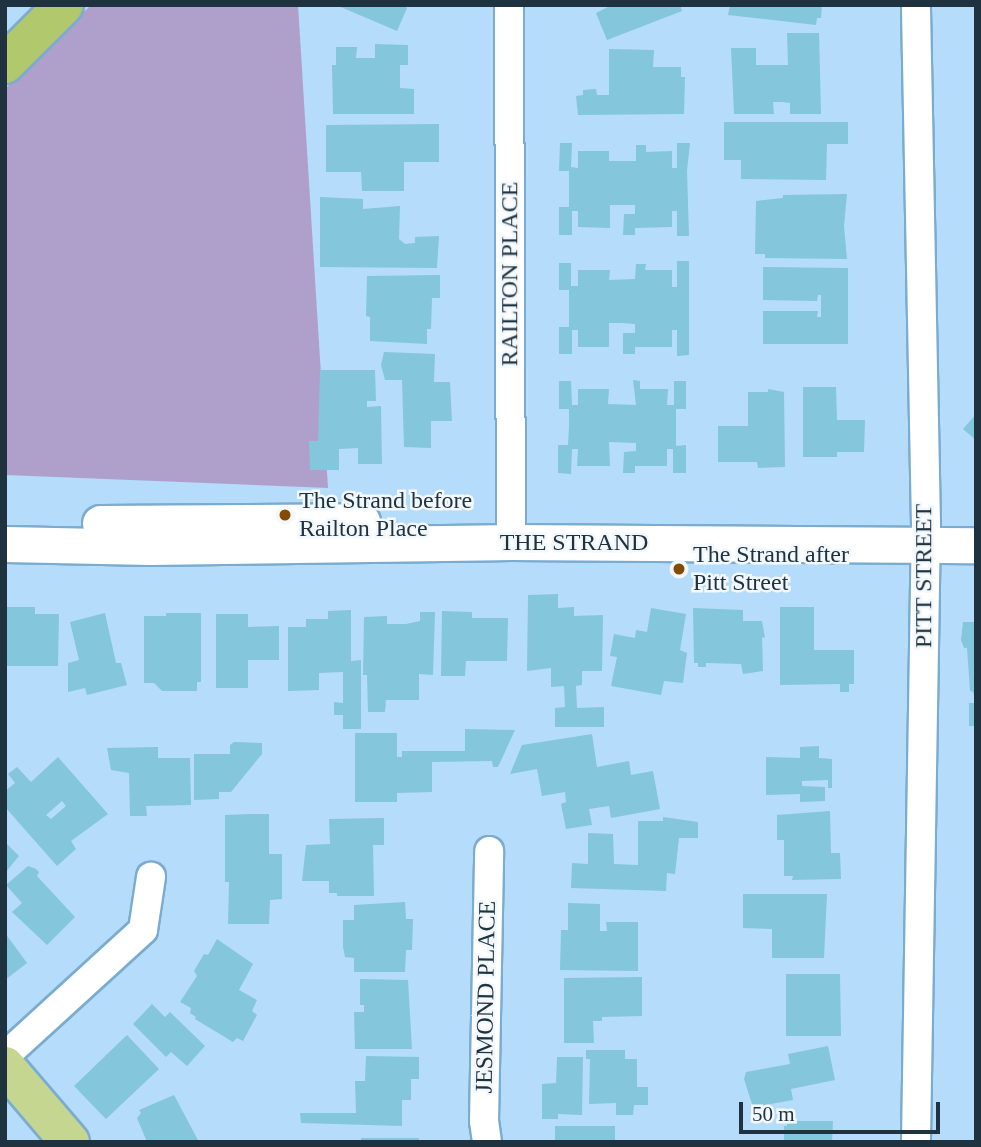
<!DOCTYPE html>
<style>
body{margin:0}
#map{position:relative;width:981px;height:1147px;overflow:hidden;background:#b5dcfb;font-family:Georgia,serif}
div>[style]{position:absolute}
.green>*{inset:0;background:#afa0cb}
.building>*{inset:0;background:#84c6dc}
.roads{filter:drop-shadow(2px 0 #7bacd0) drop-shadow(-2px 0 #7bacd0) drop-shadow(0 2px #7bacd0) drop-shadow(0 -2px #7bacd0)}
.minor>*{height:28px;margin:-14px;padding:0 14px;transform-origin:14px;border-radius:14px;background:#fff}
.tertiary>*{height:35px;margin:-17.5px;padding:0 17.5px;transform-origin:17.5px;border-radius:17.5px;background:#fff}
.primary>*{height:38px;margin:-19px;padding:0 19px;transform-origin:19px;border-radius:19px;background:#c5d691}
.trunk>*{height:38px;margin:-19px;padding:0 19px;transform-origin:19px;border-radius:19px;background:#b2c86c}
.dots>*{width:19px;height:19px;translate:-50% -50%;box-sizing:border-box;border:4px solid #f3f8fc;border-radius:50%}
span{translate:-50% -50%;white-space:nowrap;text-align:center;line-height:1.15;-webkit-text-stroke:5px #f3f8fc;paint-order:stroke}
.street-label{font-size:24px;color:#1e3240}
.poi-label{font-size:24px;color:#1e3240}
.left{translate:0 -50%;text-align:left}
.frame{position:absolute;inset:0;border:7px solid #1e3240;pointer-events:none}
.scale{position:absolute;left:739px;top:1102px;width:201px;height:32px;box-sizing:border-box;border:4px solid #1e3240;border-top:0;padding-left:9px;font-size:21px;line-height:24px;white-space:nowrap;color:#1e3240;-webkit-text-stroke:5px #f3f8fc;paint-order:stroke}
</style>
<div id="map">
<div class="green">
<div style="clip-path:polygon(91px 5px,298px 5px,328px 488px,5px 475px,5px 89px)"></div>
</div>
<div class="building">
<div style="clip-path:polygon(336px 5px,404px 5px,407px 8px,397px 31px)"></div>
<div style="clip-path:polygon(612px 5px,680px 5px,682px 11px,607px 40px,596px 13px)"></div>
<div style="clip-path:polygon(730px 5px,822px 5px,821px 18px,817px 18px,816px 25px,728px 15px)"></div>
<div style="clip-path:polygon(787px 33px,819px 33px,821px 114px,790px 114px,790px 103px,782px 102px,773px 102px,774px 114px,734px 114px,731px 48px,756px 48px,756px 65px,788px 65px)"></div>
<div style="clip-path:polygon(375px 44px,408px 45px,408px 65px,400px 65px,400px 88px,414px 89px,414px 114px,333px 114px,332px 65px,336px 65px,336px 47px,357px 47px,356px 58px,375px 58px)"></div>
<div style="clip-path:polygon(609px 49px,654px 50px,653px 67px,681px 67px,681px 77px,685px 77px,684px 114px,578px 115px,576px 96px,583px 95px,583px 90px,596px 89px,597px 95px,609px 95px)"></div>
<div style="clip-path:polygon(724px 122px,848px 122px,848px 144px,827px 144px,826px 180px,741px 179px,741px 160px,724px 160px)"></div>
<div style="clip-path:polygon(439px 124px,439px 162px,404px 162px,404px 191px,362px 191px,361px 172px,326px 172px,326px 125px)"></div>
<div style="clip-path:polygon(560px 143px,572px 143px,571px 167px,578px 168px,578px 151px,609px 151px,609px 161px,636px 161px,636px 145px,646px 145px,646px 152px,672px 151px,672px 168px,677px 168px,677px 143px,690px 143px,687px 171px,689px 236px,677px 236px,677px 211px,672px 211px,672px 227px,635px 228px,635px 235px,623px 235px,624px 214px,635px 214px,635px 205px,610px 205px,610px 228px,578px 227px,578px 211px,572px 211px,572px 235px,559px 235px,559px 207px,569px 207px,569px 171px,559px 171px)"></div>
<div style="clip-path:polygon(847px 194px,844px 226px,847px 259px,765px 258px,765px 254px,755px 254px,756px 201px,783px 198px,783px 195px)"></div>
<div style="clip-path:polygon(320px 197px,363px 199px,363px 209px,400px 206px,399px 239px,405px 244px,415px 243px,415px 237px,439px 236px,437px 268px,320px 267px)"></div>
<div style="clip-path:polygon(677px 261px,689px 261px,689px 355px,677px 356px,677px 330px,672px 330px,672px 347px,635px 347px,635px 354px,623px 354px,623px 333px,635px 333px,635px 324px,622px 323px,609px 323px,609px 347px,578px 347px,578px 330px,572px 330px,572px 354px,559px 354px,559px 327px,569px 327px,569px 290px,559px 290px,559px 263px,571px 263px,571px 286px,578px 286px,578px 270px,610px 270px,609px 280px,635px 279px,636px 264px,646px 264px,645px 270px,672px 270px,672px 287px,677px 287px)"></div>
<div style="clip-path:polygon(763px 267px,848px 268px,848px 344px,763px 344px,763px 311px,818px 311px,817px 317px,821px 317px,821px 295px,818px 295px,817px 301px,763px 300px)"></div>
<div style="clip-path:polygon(440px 275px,440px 298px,432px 298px,431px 329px,427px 329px,427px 344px,370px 341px,370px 317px,366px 316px,367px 276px)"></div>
<div style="clip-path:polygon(384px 352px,435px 354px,434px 382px,450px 382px,452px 421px,431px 421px,431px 448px,404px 447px,402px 380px,385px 380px,381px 365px)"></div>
<div style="clip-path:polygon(320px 370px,375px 370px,376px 401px,367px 401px,367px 407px,381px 406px,382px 464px,358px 464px,358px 448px,339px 449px,339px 470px,310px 470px,309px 441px,318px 441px)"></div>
<div style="clip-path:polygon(633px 380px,640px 381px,640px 389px,668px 389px,667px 405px,674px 405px,674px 381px,686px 381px,686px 409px,676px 409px,676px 446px,686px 445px,686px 473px,673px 473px,673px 449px,667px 449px,667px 466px,635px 466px,635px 473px,623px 473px,624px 452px,636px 451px,636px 443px,609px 442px,610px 466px,577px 466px,578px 449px,572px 449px,571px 474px,558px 473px,558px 445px,568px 445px,569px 427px,569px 409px,559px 409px,559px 381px,571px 381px,572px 405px,578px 405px,578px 389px,609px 389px,608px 404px,636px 405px)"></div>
<div style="clip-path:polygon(803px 387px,836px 387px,837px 420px,865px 420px,864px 452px,837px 452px,837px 457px,803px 457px)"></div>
<div style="clip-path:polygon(768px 389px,784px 392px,785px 467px,758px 468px,757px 462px,718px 462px,718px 426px,748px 426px,748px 392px,768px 392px)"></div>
<div style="clip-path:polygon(976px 414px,976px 440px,963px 429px)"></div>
<div style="clip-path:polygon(558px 594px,558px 608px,574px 607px,574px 616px,603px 615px,602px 671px,582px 671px,582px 685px,576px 686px,577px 708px,604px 707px,604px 727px,555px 727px,555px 708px,565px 707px,564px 686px,551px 687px,551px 668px,527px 671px,528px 595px)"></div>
<div style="clip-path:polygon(5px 607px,35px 607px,35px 614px,59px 614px,58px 666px,5px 666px)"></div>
<div style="clip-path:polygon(780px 607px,814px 607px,814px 650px,854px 650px,854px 684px,849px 684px,849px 692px,840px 692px,840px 684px,780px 685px)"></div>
<div style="clip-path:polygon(651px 608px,686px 614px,680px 650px,687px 653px,683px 683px,664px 681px,661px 695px,611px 686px,617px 657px,610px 656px,614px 634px,635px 638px,636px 630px,647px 632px)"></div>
<div style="clip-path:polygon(693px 608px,743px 610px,743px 621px,762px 621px,765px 638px,762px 637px,763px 671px,743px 674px,741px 664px,706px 663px,706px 667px,698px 667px,698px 663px,694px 663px)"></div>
<div style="clip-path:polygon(351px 610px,351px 661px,361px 660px,361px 729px,343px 729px,343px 715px,334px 715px,334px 702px,343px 703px,343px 672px,319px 673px,319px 690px,288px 691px,288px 627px,306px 627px,306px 619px,328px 619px,328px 611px)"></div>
<div style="clip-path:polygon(442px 611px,472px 612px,472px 618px,508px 618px,507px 661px,466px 661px,465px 676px,441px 676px)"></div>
<div style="clip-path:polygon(420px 612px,435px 612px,433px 675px,419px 674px,419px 700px,386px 700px,385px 712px,368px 712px,367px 675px,363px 675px,364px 617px,387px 616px,387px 624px,406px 624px,420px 621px)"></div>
<div style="clip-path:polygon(105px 613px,116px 663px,121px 663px,127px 685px,87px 695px,85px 688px,68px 692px,68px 663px,79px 660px,70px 622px)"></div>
<div style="clip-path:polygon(166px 613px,201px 613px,201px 682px,197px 682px,197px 691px,162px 691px,154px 683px,144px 683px,144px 616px,166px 616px)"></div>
<div style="clip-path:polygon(216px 614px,248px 614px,248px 627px,279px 626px,279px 660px,248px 660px,248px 688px,216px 688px)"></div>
<div style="clip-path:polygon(963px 622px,976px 622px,976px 702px,973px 692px,970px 691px,967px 648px,964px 648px,961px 640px)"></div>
<div style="clip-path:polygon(969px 703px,976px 703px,976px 726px,969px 726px)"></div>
<div style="clip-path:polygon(465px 729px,515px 730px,498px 767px,493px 767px,492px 761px,432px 762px,432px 792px,397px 793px,397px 802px,355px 802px,355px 733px,397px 733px,397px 757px,402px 757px,402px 751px,465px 751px)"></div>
<div style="clip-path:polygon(592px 734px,597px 767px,629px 761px,631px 775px,653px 771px,660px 809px,611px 818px,609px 806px,589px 809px,592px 825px,566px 829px,561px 804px,566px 802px,565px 792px,542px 796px,537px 769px,510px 774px,522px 745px)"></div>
<div style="clip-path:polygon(234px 742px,262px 743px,262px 754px,231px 792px,219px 792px,219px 799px,194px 800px,194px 754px,230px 754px,230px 745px)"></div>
<div style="clip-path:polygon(819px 746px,819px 758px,832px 759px,832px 788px,828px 788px,828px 780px,802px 781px,802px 786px,825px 787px,825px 801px,800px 802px,800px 794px,766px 795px,766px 757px,800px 758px,800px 747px)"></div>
<div style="clip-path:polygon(158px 747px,158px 758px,190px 758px,191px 805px,146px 806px,147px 816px,130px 816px,129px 773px,111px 770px,107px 748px)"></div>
<div style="clip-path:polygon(evenodd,58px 757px,108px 814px,71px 841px,76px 849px,57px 866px,5px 807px,5px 791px,15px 783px,8px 774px,17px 767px,31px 782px,58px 757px,62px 801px,66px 806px,51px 819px,46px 815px,62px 801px)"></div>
<div style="clip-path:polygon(830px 811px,831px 853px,840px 853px,841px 879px,792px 880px,793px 876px,784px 876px,784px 840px,777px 840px,777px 815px)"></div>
<div style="clip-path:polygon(251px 814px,269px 814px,269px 854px,282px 854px,282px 899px,270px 900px,269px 924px,228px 924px,229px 882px,225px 882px,225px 815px)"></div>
<div style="clip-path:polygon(663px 817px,698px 822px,698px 838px,679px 838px,675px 874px,667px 873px,666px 891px,571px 888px,572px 863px,588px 864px,588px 833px,613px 834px,614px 864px,638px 865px,638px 821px,663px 821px)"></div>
<div style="clip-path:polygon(384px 818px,384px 845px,373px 845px,374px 896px,337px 896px,337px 893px,329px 893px,329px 881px,302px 881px,306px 845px,330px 844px,329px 819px)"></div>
<div style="clip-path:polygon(5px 842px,19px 856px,5px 873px)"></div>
<div style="clip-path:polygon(28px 866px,36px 869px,39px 872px,37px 876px,75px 917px,47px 945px,12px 912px,22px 903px,6px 885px)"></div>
<div style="clip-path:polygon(743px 894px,827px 894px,824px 958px,772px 958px,772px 929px,743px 928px)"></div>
<div style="clip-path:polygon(405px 902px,406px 919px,413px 919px,412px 950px,406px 950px,405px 972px,354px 972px,354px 958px,345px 957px,343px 947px,343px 920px,354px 920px,354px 905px)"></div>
<div style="clip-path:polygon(568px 903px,600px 904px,600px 931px,607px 931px,606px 922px,638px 922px,638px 971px,560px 970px,561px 930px,568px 930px)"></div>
<div style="clip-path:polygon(5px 933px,27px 963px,5px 980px)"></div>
<div style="clip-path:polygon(217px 939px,253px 964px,239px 990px,257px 1000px,252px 1011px,257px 1015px,243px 1041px,237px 1038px,233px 1042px,195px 1019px,196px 1017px,190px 1013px,191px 1008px,180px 1002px,197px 976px,194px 971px,204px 954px,208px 955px)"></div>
<div style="clip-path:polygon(786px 974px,840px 974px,841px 1036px,786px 1036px)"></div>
<div style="clip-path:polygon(642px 977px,642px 1016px,602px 1017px,602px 1021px,593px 1021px,594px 1043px,564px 1043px,564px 978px)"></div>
<div style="clip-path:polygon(360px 979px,408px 980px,412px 1049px,355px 1049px,354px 1012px,364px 1012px,364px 1005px,360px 1005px)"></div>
<div style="clip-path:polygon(152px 1004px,165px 1017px,170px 1012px,205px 1046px,187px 1066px,171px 1052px,166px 1057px,133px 1024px)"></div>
<div style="clip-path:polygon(127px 1035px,159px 1069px,106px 1119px,74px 1086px)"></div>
<div style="clip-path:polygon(828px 1046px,835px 1080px,791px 1089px,793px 1100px,753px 1107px,744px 1079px,746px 1072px,790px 1064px,788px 1054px)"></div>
<div style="clip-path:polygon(586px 1050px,625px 1050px,625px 1059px,637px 1059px,637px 1087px,648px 1087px,648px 1105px,634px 1105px,633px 1115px,616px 1115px,616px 1103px,589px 1104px,590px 1059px,586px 1059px)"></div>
<div style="clip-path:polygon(366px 1056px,419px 1057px,419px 1079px,411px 1079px,411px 1100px,402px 1100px,402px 1126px,301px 1123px,300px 1113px,356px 1113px,355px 1081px,365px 1081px)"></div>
<div style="clip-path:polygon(557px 1057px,583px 1057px,582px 1115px,558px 1114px,558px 1119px,542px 1119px,542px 1084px,556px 1083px)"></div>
<div style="clip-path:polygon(174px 1095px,199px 1142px,147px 1142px,137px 1118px,141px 1113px,139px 1110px)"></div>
<div style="clip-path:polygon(787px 1121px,833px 1121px,832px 1142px,784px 1142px,784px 1126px,787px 1126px)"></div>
<div style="clip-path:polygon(555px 1126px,615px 1126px,615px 1142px,555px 1142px)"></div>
<div style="clip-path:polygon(361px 1138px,419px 1138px,419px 1142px,361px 1142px)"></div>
</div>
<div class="roads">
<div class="minor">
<div style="left:509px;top:5px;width:537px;rotate:89.79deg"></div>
<div style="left:916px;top:9px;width:515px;rotate:88.89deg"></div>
<div style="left:926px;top:524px;width:618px;rotate:90.93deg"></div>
<div style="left:5px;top:1056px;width:187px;rotate:-42.4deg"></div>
<div style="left:143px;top:930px;width:54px;rotate:-81.4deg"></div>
<div style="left:487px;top:1142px;width:21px;rotate:-98deg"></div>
<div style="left:484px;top:1121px;width:270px;rotate:-88.9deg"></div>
</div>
<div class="tertiary">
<div style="left:100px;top:523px;width:262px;rotate:-0.4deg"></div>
<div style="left:5px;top:544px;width:145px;rotate:1.2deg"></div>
<div style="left:150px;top:547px;width:361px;rotate:-0.8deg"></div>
<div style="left:511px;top:542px;width:465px;rotate:0.4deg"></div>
</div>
<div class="primary">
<div style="left:5px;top:1066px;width:100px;rotate:49.5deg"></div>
</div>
<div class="trunk">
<div style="left:5px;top:64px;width:83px;rotate:-45deg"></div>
</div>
</div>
<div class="dots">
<div style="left:285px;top:515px;background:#864b03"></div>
<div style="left:679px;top:569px;background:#864b03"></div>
</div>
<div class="street-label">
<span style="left:510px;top:274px;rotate:-90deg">RAILTON PLACE</span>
<span style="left:574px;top:543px">THE STRAND</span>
<span style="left:924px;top:576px;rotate:-90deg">PITT STREET</span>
<span style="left:486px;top:997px;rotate:-89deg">JESMOND PLACE</span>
</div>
<div class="poi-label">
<span class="left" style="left:299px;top:515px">The Strand before<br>Railton Place</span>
<span class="left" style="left:693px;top:569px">The Strand after<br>Pitt Street</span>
</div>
<div class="frame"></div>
<div class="scale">50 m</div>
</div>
